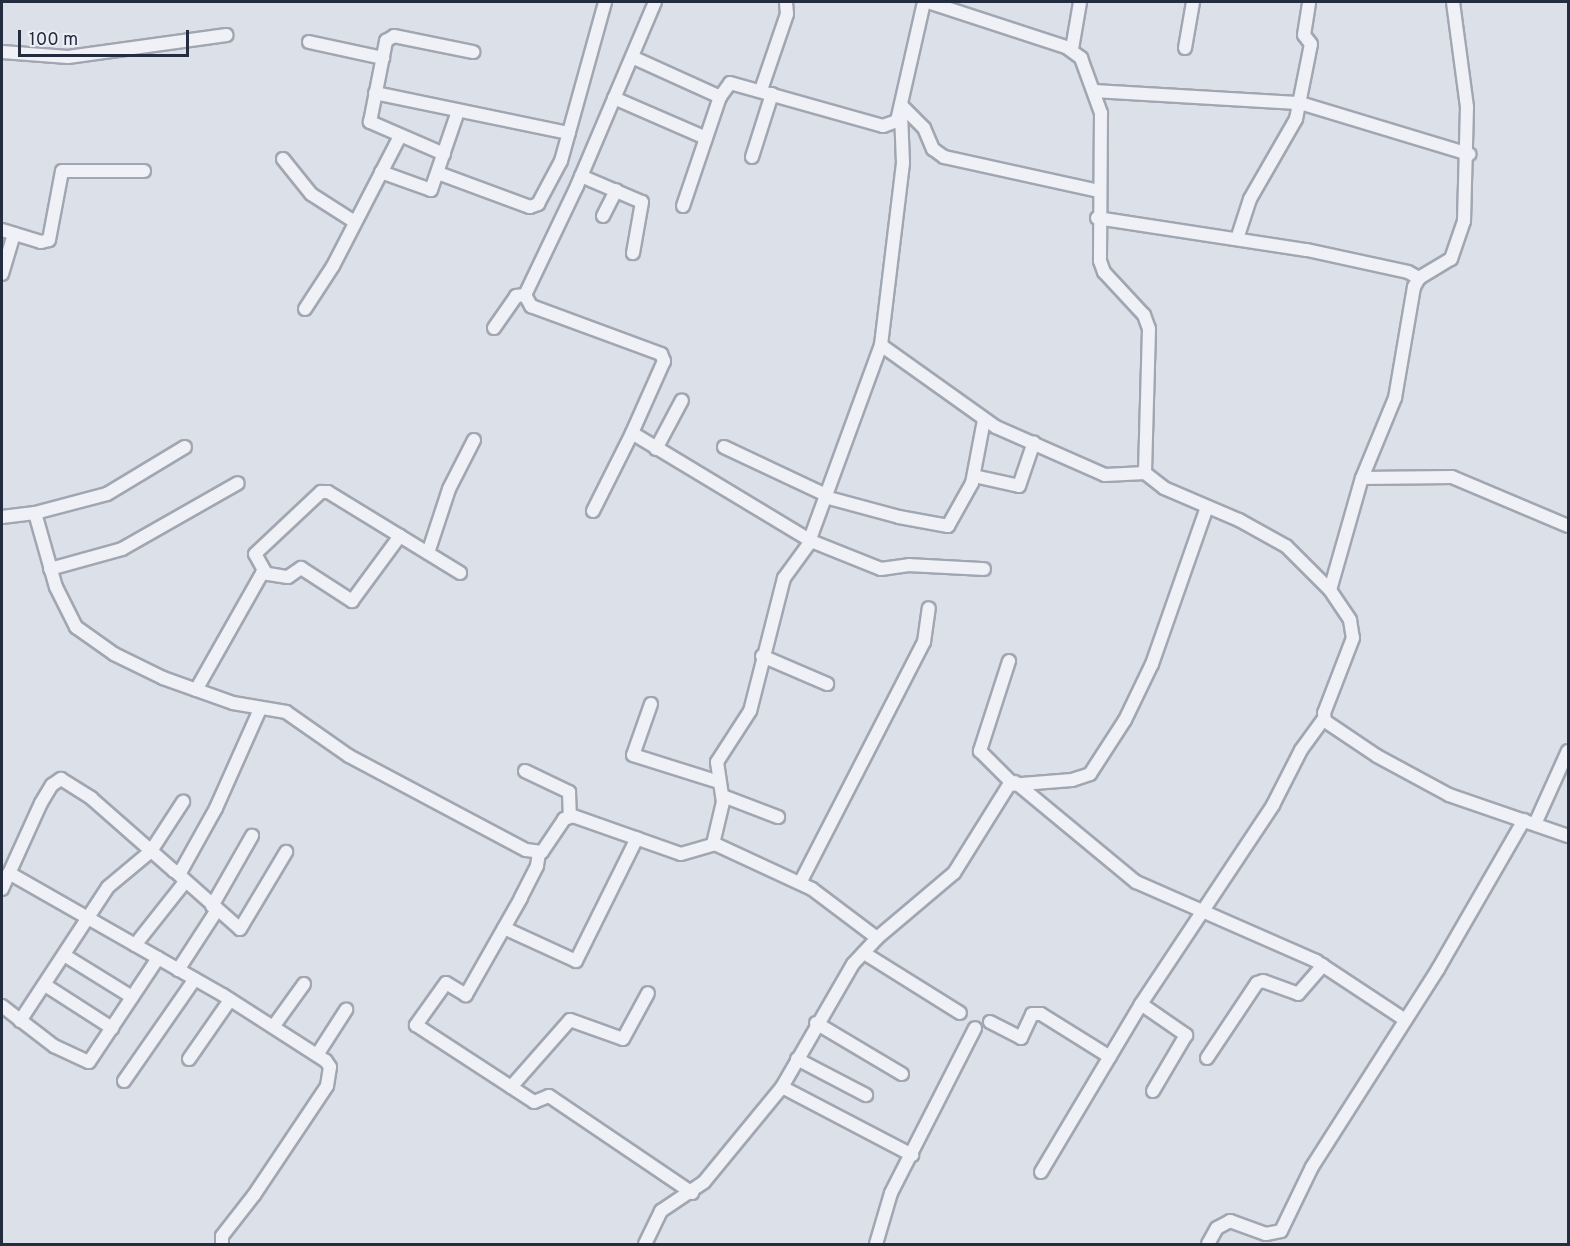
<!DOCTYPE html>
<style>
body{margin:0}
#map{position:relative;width:1570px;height:1246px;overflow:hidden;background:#dce0e8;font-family:Overpass,sans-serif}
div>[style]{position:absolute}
.roads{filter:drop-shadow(2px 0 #a1a7b2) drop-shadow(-2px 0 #a1a7b2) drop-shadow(0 2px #a1a7b2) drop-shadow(0 -2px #a1a7b2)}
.minor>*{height:12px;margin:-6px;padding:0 6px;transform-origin:6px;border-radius:6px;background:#eff1f6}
span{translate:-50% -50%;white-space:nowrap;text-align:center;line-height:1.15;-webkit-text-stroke:6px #eceff6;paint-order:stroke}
.frame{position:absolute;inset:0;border:3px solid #242d40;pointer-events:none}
.scale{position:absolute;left:18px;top:30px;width:171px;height:27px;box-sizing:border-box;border:3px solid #242d40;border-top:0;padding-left:8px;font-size:18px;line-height:21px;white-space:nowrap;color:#242d40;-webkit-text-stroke:4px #eceff6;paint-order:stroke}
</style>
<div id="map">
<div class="roads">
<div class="minor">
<div style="left:655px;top:2px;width:200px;rotate:113deg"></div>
<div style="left:577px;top:186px;width:121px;rotate:115.5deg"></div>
<div style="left:525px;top:295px;width:13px;rotate:61deg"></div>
<div style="left:531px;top:306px;width:139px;rotate:20.3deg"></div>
<div style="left:661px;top:354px;width:8px;rotate:67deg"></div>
<div style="left:664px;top:361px;width:79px;rotate:114deg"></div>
<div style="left:632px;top:433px;width:209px;rotate:31.1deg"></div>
<div style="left:811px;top:541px;width:46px;rotate:126.1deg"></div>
<div style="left:784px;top:578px;width:137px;rotate:104.3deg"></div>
<div style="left:750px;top:711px;width:61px;rotate:122.9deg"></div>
<div style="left:717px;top:762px;width:40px;rotate:81.5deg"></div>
<div style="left:723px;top:802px;width:43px;rotate:103.4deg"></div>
<div style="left:928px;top:2px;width:145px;rotate:18.1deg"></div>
<div style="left:1066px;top:47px;width:19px;rotate:36deg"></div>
<div style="left:1081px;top:58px;width:59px;rotate:70deg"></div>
<div style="left:1101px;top:113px;width:148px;rotate:90.4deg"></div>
<div style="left:1100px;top:261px;width:12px;rotate:70deg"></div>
<div style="left:1104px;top:272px;width:59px;rotate:47.1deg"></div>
<div style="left:1144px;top:315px;width:15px;rotate:70deg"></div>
<div style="left:1149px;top:329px;width:144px;rotate:91.6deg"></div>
<div style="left:1145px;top:473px;width:24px;rotate:38deg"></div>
<div style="left:1164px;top:488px;width:82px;rotate:23.1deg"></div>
<div style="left:1239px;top:520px;width:54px;rotate:29deg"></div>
<div style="left:1286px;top:546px;width:62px;rotate:45deg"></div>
<div style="left:1330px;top:590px;width:36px;rotate:56deg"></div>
<div style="left:1350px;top:620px;width:18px;rotate:81deg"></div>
<div style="left:1353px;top:638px;width:80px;rotate:111.1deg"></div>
<div style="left:1324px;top:713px;width:8px;rotate:83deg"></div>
<div style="left:1325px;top:721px;width:63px;rotate:33.9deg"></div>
<div style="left:1377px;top:756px;width:82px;rotate:28.4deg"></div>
<div style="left:1449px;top:795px;width:126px;rotate:19deg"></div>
<div style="left:309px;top:42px;width:76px;rotate:12.2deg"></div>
<div style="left:1185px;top:48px;width:47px;rotate:-80.1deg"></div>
<div style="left:1072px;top:49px;width:48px;rotate:-80.3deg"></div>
<div style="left:2px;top:52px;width:66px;rotate:4.3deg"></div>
<div style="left:68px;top:57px;width:160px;rotate:-7.9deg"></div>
<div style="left:632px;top:57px;width:97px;rotate:24.4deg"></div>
<div style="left:761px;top:90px;width:80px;rotate:-71.1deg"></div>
<div style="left:787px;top:14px;width:12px;rotate:-95deg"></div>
<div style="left:1096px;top:91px;width:204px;rotate:3.4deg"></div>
<div style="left:1300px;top:103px;width:177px;rotate:16.8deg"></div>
<div style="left:375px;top:93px;width:198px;rotate:11.7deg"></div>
<div style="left:614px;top:98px;width:100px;rotate:23.5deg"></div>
<div style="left:902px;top:106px;width:31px;rotate:45deg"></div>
<div style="left:924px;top:128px;width:23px;rotate:67deg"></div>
<div style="left:933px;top:149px;width:14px;rotate:36deg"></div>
<div style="left:944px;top:157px;width:159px;rotate:12.4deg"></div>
<div style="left:444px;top:154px;width:81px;rotate:-156.6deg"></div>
<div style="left:370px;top:122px;width:83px;rotate:-78.8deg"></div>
<div style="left:386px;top:41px;width:9px;rotate:-32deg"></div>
<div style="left:394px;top:36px;width:81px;rotate:11.4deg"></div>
<div style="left:752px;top:157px;width:66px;rotate:-72.4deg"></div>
<div style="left:283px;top:159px;width:45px;rotate:51.3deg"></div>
<div style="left:311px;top:194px;width:52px;rotate:32.5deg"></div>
<div style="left:381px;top:172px;width:53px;rotate:19.8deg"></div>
<div style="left:431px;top:190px;width:83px;rotate:-71.1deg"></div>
<div style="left:438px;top:173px;width:98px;rotate:20.3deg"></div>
<div style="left:530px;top:207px;width:9px;rotate:-21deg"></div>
<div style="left:538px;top:204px;width:49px;rotate:-61.9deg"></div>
<div style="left:561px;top:161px;width:165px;rotate:-74.5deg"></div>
<div style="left:581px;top:176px;width:66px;rotate:23.1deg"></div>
<div style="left:642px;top:202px;width:52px;rotate:100deg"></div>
<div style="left:683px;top:206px;width:115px;rotate:-71.3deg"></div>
<div style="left:720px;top:97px;width:17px;rotate:-54deg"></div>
<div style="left:730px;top:83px;width:159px;rotate:15.7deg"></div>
<div style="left:883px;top:126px;width:15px;rotate:-20deg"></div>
<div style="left:897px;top:121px;width:122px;rotate:-77.2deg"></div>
<div style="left:603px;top:216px;width:29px;rotate:-63deg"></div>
<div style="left:1097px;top:218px;width:212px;rotate:8.7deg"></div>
<div style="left:1307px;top:250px;width:103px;rotate:12.3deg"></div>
<div style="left:1408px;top:272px;width:13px;rotate:29deg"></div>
<div style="left:2px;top:230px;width:41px;rotate:17.1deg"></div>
<div style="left:41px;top:242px;width:8px;rotate:-14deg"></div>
<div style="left:49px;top:240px;width:70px;rotate:-79.3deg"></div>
<div style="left:62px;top:171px;width:82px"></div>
<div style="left:1237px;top:239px;width:42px;rotate:-72deg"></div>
<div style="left:1250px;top:199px;width:92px;rotate:-60.1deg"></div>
<div style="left:1296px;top:119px;width:76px;rotate:-78.7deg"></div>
<div style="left:1311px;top:44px;width:11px;rotate:-128deg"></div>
<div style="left:1304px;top:35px;width:33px;rotate:-81deg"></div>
<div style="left:2px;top:274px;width:42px;rotate:-73.3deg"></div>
<div style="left:305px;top:309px;width:51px;rotate:-56.9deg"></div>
<div style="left:333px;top:266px;width:146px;rotate:-62.7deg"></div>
<div style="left:494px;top:328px;width:39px;rotate:-55deg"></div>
<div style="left:516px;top:296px;width:9px;rotate:-6deg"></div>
<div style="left:881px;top:345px;width:141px;rotate:35.5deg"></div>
<div style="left:996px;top:427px;width:119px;rotate:23.8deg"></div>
<div style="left:1105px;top:475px;width:40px;rotate:-2.9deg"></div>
<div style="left:724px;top:447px;width:113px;rotate:25.2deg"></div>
<div style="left:656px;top:449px;width:55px;rotate:-62deg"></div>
<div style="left:974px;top:476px;width:46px;rotate:12.5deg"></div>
<div style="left:1019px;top:486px;width:46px;rotate:-71.2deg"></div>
<div style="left:1362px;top:478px;width:90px;rotate:-0.6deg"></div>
<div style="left:1452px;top:477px;width:126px;rotate:22.9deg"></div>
<div style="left:825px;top:497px;width:77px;rotate:15.1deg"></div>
<div style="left:899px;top:517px;width:50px;rotate:10.4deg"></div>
<div style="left:948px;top:526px;width:49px;rotate:-60.8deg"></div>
<div style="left:972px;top:483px;width:64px;rotate:-79.2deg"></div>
<div style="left:593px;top:511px;width:87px;rotate:-63.4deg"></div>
<div style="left:35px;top:513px;width:74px;rotate:-14.8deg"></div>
<div style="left:107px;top:494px;width:91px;rotate:-31.1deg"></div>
<div style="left:2px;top:517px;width:33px;rotate:-7deg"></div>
<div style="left:35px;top:513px;width:77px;rotate:74.2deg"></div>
<div style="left:56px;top:587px;width:45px;rotate:63.4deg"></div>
<div style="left:76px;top:627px;width:47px;rotate:35.4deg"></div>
<div style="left:114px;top:654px;width:55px;rotate:26.1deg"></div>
<div style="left:163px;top:678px;width:74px;rotate:19.7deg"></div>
<div style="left:233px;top:703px;width:54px;rotate:9.6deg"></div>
<div style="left:286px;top:712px;width:77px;rotate:34.9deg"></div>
<div style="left:349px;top:756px;width:200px;rotate:28deg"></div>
<div style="left:526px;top:850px;width:16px;rotate:7deg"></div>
<div style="left:542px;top:852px;width:40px;rotate:-56deg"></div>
<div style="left:564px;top:819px;width:9px;rotate:-18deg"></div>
<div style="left:573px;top:816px;width:114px;rotate:19.4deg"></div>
<div style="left:681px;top:854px;width:35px;rotate:-16deg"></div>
<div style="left:715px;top:844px;width:107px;rotate:24.9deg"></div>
<div style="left:812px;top:889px;width:81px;rotate:37deg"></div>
<div style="left:810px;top:539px;width:207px;rotate:-69.9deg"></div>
<div style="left:881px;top:345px;width:183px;rotate:-83.1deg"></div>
<div style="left:903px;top:163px;width:50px;rotate:-92.3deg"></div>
<div style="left:811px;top:541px;width:75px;rotate:21.8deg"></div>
<div style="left:881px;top:569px;width:28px;rotate:-8deg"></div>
<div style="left:909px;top:565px;width:75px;rotate:3.1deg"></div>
<div style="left:428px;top:553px;width:67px;rotate:-71.8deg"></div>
<div style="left:449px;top:489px;width:55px;rotate:-63deg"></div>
<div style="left:50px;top:569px;width:75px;rotate:-15.5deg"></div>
<div style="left:122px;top:549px;width:133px;rotate:-29.6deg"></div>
<div style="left:262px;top:573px;width:26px;rotate:9deg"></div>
<div style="left:288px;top:577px;width:16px;rotate:-35deg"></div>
<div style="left:301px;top:568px;width:61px;rotate:32.9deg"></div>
<div style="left:352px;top:601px;width:81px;rotate:-53.6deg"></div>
<div style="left:1330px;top:590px;width:116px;rotate:-74.1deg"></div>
<div style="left:1362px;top:478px;width:87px;rotate:-67.6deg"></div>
<div style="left:1395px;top:398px;width:113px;rotate:-80.3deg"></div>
<div style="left:1414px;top:287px;width:10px;rotate:-61deg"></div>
<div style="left:1419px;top:278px;width:37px;rotate:-31deg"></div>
<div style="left:1451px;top:259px;width:40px;rotate:-71.1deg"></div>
<div style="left:1464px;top:221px;width:114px;rotate:-88.5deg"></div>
<div style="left:1467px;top:107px;width:106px;rotate:-97.6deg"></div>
<div style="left:762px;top:656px;width:71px;rotate:23.3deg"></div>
<div style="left:1009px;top:661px;width:95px;rotate:107.9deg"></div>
<div style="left:980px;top:751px;width:45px;rotate:45deg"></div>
<div style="left:196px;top:690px;width:138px;rotate:-60.5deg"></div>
<div style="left:264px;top:570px;width:18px;rotate:-119deg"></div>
<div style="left:255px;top:554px;width:91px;rotate:-43.2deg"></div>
<div style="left:321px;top:492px;width:7px"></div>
<div style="left:328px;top:492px;width:155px;rotate:31.5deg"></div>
<div style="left:651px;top:704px;width:54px;rotate:109.4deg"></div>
<div style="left:633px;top:755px;width:90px;rotate:17.4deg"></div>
<div style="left:525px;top:771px;width:49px;rotate:25.5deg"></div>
<div style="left:569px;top:792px;width:24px;rotate:88deg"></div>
<div style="left:1015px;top:782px;width:157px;rotate:39.6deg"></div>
<div style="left:1136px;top:882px;width:197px;rotate:23.7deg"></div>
<div style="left:1316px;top:961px;width:107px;rotate:33.5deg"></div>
<div style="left:723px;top:796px;width:59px;rotate:20.9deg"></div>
<div style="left:1535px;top:824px;width:80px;rotate:-65.7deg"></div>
<div style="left:539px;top:853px;width:13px;rotate:99deg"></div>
<div style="left:537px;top:866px;width:36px;rotate:117deg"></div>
<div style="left:521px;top:898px;width:112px;rotate:119.6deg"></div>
<div style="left:466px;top:995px;width:23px;rotate:-149deg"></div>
<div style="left:446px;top:983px;width:52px;rotate:125.5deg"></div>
<div style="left:416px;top:1025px;width:141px;rotate:33.1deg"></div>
<div style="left:534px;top:1102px;width:16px;rotate:-22deg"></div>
<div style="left:549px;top:1096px;width:173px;rotate:34.1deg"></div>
<div style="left:9px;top:873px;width:246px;rotate:29.7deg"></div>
<div style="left:223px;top:995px;width:122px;rotate:32.7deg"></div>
<div style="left:326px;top:1061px;width:7px;rotate:56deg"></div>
<div style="left:330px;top:1067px;width:19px;rotate:99deg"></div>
<div style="left:327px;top:1086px;width:131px;rotate:123.8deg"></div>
<div style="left:254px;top:1195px;width:52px;rotate:128deg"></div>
<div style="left:222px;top:1236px;width:8px;rotate:90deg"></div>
<div style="left:177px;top:873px;width:84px;rotate:41.6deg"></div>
<div style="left:240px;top:929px;width:90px;rotate:-59.1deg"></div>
<div style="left:800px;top:883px;width:271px;rotate:-62.8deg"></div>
<div style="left:924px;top:642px;width:34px;rotate:-82deg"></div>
<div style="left:2px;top:889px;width:94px;rotate:-65.6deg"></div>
<div style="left:41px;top:803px;width:21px;rotate:-59deg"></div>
<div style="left:52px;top:785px;width:11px;rotate:-34deg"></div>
<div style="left:61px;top:779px;width:36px;rotate:32deg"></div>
<div style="left:91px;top:798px;width:111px;rotate:41.3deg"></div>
<div style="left:174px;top:871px;width:7px"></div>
<div style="left:181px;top:871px;width:72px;rotate:-60.9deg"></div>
<div style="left:216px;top:808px;width:108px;rotate:-66deg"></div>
<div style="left:212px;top:906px;width:81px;rotate:-60.3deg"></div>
<div style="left:504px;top:928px;width:79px;rotate:24.6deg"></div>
<div style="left:576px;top:961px;width:137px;rotate:-63.6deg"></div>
<div style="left:135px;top:945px;width:80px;rotate:-51.6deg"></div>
<div style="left:864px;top:953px;width:113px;rotate:32deg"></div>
<div style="left:64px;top:955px;width:80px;rotate:31.7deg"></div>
<div style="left:178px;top:970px;width:72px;rotate:-57deg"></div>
<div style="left:45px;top:985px;width:80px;rotate:32.7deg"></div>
<div style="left:1141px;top:1004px;width:55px;rotate:34.6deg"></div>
<div style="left:1186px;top:1035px;width:65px;rotate:120.5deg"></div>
<div style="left:2px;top:1006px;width:66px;rotate:37.6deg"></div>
<div style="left:54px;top:1046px;width:38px;rotate:25deg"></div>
<div style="left:89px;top:1062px;width:125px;rotate:-56.4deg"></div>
<div style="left:20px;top:1021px;width:160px;rotate:-56.7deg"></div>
<div style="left:108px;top:887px;width:56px;rotate:-39.9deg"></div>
<div style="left:151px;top:851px;width:59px;rotate:-56.9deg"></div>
<div style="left:990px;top:1022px;width:35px;rotate:27deg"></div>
<div style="left:1021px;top:1038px;width:26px;rotate:-65deg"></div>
<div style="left:1032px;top:1014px;width:9px"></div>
<div style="left:1041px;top:1014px;width:81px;rotate:31.9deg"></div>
<div style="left:816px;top:1023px;width:100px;rotate:30.7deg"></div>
<div style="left:273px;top:1027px;width:53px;rotate:-54.2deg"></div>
<div style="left:317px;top:1055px;width:54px;rotate:-57.2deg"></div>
<div style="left:1207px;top:1058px;width:90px;rotate:-56.3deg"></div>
<div style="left:1257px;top:983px;width:6px;rotate:-18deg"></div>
<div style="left:1263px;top:981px;width:37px;rotate:20deg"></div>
<div style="left:1298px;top:994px;width:38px;rotate:-49deg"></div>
<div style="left:189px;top:1059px;width:72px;rotate:-55.2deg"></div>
<div style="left:797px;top:1059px;width:78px;rotate:27.6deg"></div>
<div style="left:124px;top:1081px;width:124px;rotate:-55.2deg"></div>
<div style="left:511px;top:1087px;width:89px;rotate:-48.6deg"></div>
<div style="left:570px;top:1020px;width:56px;rotate:19.7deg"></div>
<div style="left:623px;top:1039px;width:52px;rotate:-61.5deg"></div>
<div style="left:782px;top:1087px;width:147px;rotate:27.6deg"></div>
<div style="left:1041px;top:1172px;width:196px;rotate:-59.2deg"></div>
<div style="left:1141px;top:1004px;width:239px;rotate:-56.4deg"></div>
<div style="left:1273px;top:805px;width:62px;rotate:-63deg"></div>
<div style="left:1301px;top:750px;width:39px;rotate:-54deg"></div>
<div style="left:645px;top:1244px;width:37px;rotate:-64deg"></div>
<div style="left:661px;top:1211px;width:52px;rotate:-34deg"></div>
<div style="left:704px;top:1182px;width:123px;rotate:-50.6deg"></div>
<div style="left:782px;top:1087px;width:142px;rotate:-60deg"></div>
<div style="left:853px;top:964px;width:35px;rotate:-47deg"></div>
<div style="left:877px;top:938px;width:101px;rotate:-40.2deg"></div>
<div style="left:954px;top:873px;width:104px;rotate:-58deg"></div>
<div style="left:1009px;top:785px;width:63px;rotate:-4.5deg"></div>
<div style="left:1072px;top:780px;width:19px;rotate:-18deg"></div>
<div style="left:1090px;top:774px;width:64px;rotate:-57.1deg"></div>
<div style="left:1125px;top:720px;width:62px;rotate:-64.3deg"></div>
<div style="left:1152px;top:664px;width:166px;rotate:-70.7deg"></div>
<div style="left:876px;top:1244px;width:53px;rotate:-73.6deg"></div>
<div style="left:891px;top:1193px;width:185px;rotate:-63deg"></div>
<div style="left:1208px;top:1244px;width:18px;rotate:-61deg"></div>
<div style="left:1217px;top:1228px;width:15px;rotate:-28deg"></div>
<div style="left:1230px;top:1221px;width:38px;rotate:20deg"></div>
<div style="left:1266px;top:1234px;width:15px;rotate:-11deg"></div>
<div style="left:1281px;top:1231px;width:71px;rotate:-64.2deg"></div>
<div style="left:1312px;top:1167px;width:235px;rotate:-57.5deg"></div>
<div style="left:1438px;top:969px;width:172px;rotate:-60deg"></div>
</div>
</div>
<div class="frame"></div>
<div class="scale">100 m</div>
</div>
